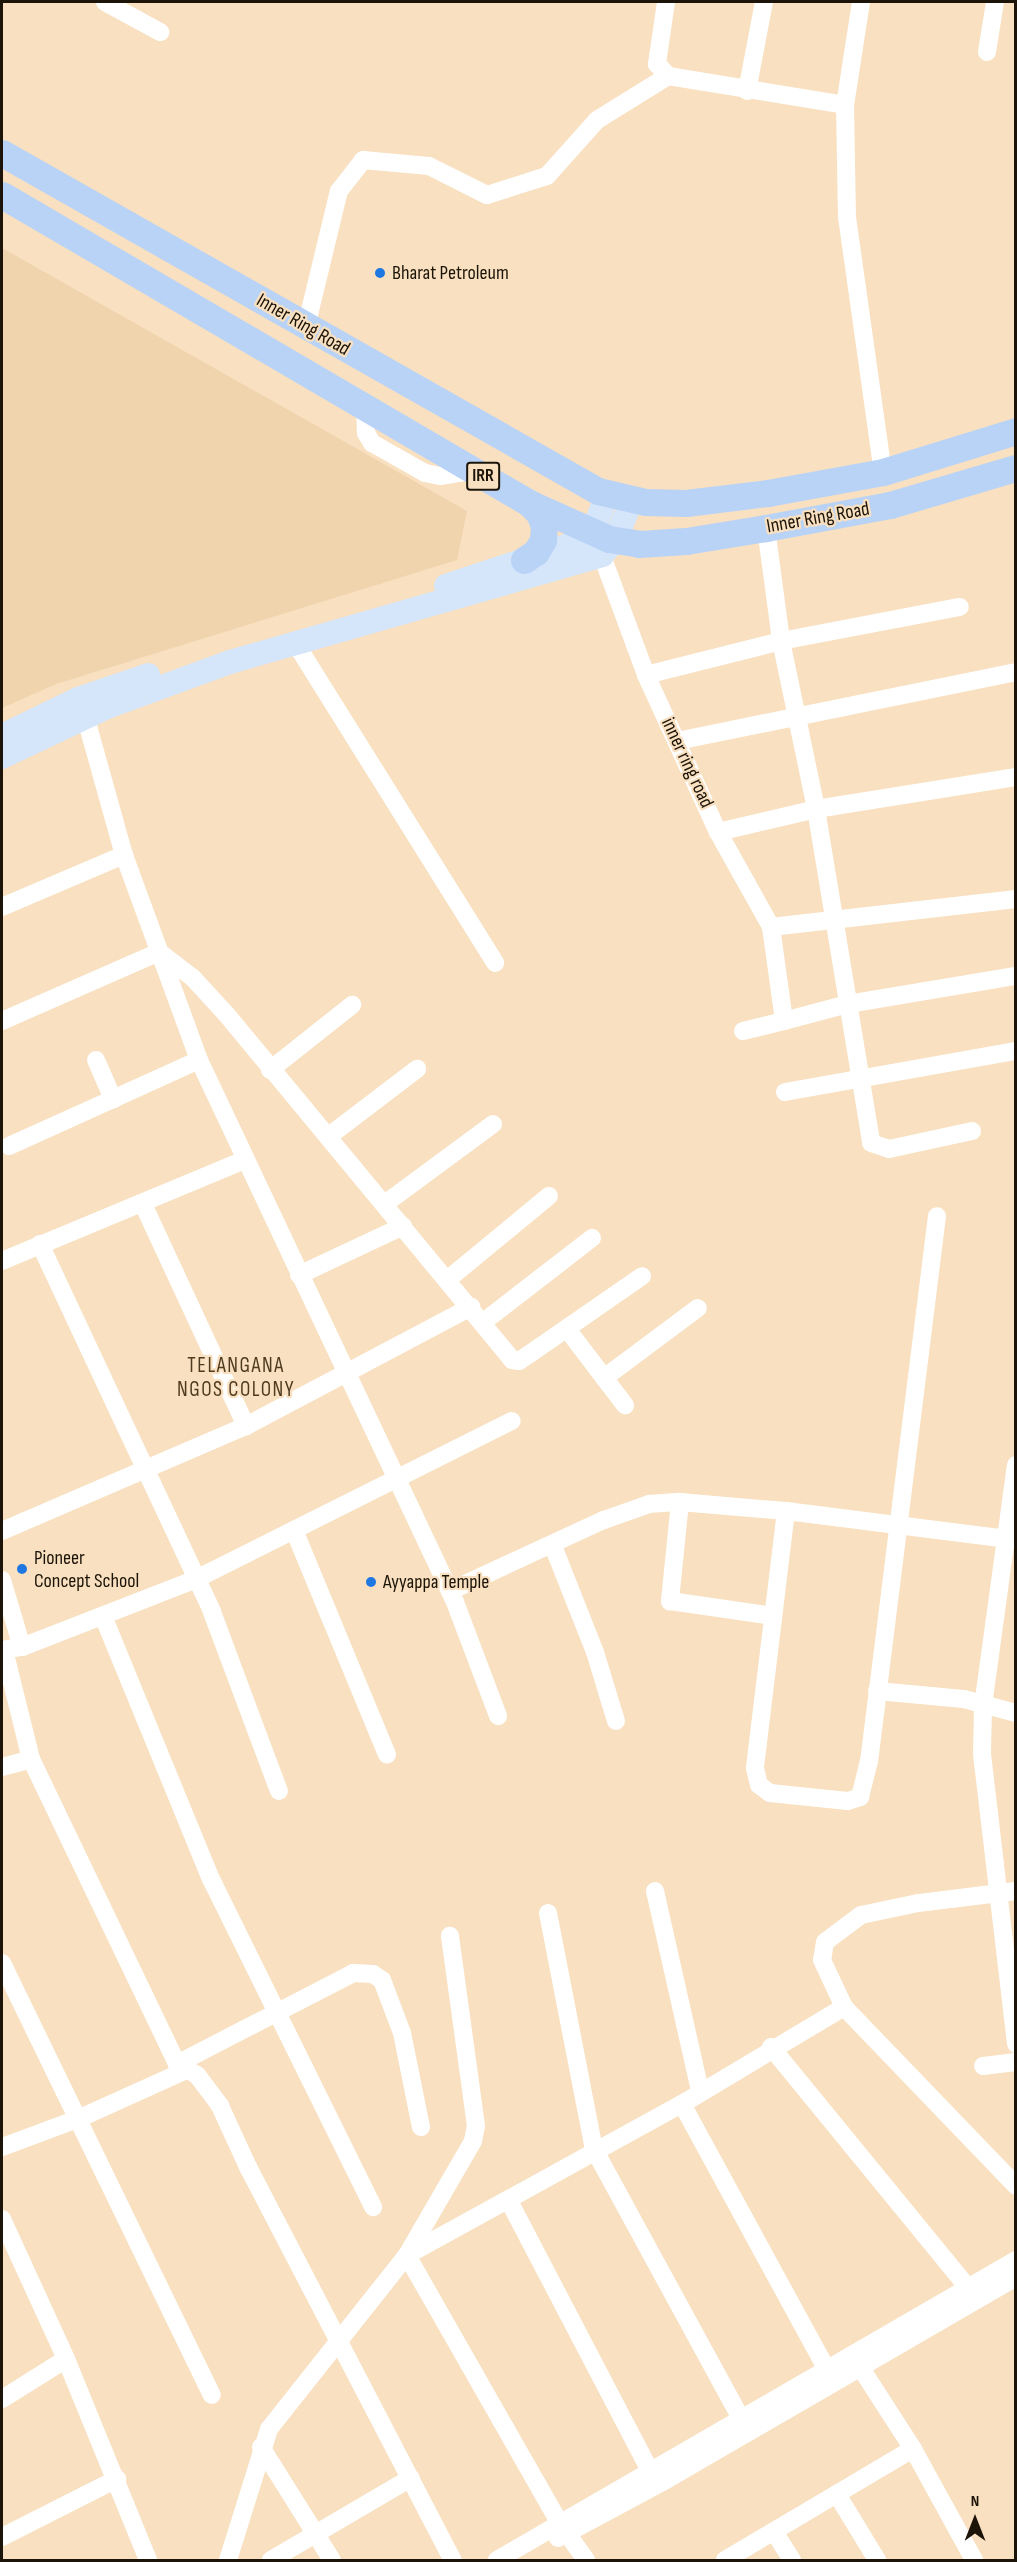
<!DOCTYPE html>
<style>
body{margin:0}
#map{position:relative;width:1017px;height:2562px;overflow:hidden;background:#f8e0c0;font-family:"Sofia Sans Condensed",sans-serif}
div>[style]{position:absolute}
.built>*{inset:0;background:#f0d4ad}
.minor>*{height:18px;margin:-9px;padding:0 9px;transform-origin:9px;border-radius:9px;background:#fff}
.major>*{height:24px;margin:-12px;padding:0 12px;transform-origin:12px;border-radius:12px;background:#d5e5fa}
.highway>*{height:27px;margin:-13.5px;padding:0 13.5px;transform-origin:13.5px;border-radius:13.5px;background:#b9d3f7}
.dots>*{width:16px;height:16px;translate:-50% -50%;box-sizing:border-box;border:3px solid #f8e0c0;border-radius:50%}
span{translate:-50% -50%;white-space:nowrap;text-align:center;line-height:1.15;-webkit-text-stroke:4.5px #f8e0c0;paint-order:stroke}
.shield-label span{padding:2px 4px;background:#f8e0c0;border:2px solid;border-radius:4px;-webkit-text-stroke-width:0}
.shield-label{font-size:18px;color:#1c1408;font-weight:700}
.poi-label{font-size:20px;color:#1c1408}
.left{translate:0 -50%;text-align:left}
.street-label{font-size:20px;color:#1c1408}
.neighbourhood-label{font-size:21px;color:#4e3b1f;letter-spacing:1.5px}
.frame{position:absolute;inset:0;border:3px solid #1c1408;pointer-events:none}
.north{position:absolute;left:945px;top:2490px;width:60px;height:60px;-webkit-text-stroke:4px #f8e0c0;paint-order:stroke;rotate:0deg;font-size:16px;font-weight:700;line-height:24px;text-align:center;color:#1c1408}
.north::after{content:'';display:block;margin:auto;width:21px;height:27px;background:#1c1408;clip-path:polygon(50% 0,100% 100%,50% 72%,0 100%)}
</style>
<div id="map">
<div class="built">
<div style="clip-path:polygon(2px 248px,467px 511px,457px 560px,56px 684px,2px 708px)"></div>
</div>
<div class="minor">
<div style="left:105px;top:2px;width:63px;rotate:28.6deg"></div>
<div style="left:666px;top:2px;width:63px;rotate:98.3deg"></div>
<div style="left:657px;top:64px;width:16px;rotate:47deg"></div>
<div style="left:668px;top:76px;width:179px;rotate:9.3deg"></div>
<div style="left:861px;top:2px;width:104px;rotate:98.8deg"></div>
<div style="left:845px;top:105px;width:112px;rotate:89deg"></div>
<div style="left:847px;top:217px;width:258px;rotate:82deg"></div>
<div style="left:987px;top:52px;width:51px;rotate:-80.9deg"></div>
<div style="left:747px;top:91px;width:91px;rotate:-79.2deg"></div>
<div style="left:306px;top:327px;width:140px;rotate:-76.4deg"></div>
<div style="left:339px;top:191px;width:39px;rotate:-52deg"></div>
<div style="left:363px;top:160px;width:66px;rotate:5.2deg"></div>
<div style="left:429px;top:166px;width:65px;rotate:26.6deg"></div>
<div style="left:487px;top:195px;width:63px;rotate:-17.6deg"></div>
<div style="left:547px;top:176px;width:75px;rotate:-48.2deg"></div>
<div style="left:597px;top:120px;width:84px;rotate:-31.8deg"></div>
<div style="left:365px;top:407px;width:26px;rotate:88deg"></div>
<div style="left:366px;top:433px;width:12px;rotate:59deg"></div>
<div style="left:372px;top:443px;width:61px;rotate:29.5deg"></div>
<div style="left:425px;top:473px;width:15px;rotate:11deg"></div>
<div style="left:440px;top:476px;width:33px;rotate:-9deg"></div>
<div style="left:766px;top:528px;width:114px;rotate:82.4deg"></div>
<div style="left:781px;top:641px;width:172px;rotate:78.2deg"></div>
<div style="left:816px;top:809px;width:338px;rotate:80.6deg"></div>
<div style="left:871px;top:1143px;width:19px;rotate:18deg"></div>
<div style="left:889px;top:1149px;width:85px;rotate:-12.2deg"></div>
<div style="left:598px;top:545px;width:139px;rotate:69.7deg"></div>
<div style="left:646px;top:675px;width:173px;rotate:65.4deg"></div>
<div style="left:718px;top:832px;width:109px;rotate:60.8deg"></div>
<div style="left:771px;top:927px;width:247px;rotate:-6.5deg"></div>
<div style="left:296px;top:644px;width:376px;rotate:58deg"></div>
<div style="left:646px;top:675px;width:139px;rotate:-14.1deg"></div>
<div style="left:781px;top:641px;width:182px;rotate:-10.8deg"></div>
<div style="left:86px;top:719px;width:141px;rotate:74.4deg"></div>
<div style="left:124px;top:855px;width:218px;rotate:69.9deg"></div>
<div style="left:199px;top:1060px;width:599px;rotate:64.72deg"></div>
<div style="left:455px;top:1602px;width:122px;rotate:69.3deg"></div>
<div style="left:677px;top:741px;width:346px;rotate:-11.5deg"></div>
<div style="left:718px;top:832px;width:101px;rotate:-13.2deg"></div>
<div style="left:816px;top:809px;width:203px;rotate:-9.1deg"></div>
<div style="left:2px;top:907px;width:133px;rotate:-23.1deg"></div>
<div style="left:771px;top:927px;width:95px;rotate:82.1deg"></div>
<div style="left:784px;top:1021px;width:66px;rotate:-14.9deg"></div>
<div style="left:848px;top:1004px;width:170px;rotate:-9.5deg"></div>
<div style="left:2px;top:1021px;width:171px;rotate:-23.7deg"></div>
<div style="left:159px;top:952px;width:43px;rotate:37.4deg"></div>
<div style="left:193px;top:978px;width:50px;rotate:47.4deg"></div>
<div style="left:227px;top:1015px;width:447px;rotate:50.4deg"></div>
<div style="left:512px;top:1360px;width:7px;rotate:8deg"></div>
<div style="left:519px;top:1361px;width:14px;rotate:-34deg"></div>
<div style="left:531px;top:1353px;width:135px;rotate:-34.7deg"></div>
<div style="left:743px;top:1031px;width:42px;rotate:-13.7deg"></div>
<div style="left:96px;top:1060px;width:43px;rotate:66.4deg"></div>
<div style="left:113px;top:1099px;width:94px;rotate:-24.4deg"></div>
<div style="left:270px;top:1070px;width:105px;rotate:-38.4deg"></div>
<div style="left:785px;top:1092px;width:235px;rotate:-10.1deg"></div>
<div style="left:329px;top:1136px;width:111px;rotate:-37.3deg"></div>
<div style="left:9px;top:1146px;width:114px;rotate:-24.3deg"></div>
<div style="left:386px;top:1203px;width:133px;rotate:-36.4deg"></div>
<div style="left:143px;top:1204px;width:245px;rotate:65.1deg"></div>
<div style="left:246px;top:1426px;width:255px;rotate:-27.9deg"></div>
<div style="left:40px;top:1244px;width:406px;rotate:64.9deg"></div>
<div style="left:212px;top:1612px;width:191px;rotate:69.5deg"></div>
<div style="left:2px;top:1261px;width:263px;rotate:-22.6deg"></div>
<div style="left:299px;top:1275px;width:115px;rotate:-25.2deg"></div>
<div style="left:447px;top:1280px;width:132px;rotate:-39.5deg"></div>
<div style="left:482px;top:1323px;width:139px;rotate:-37.7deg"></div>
<div style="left:567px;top:1329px;width:96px;rotate:52.7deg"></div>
<div style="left:604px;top:1378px;width:117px;rotate:-36.7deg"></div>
<div style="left:1016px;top:1465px;width:243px;rotate:97.8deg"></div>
<div style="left:983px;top:1706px;width:48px;rotate:91.2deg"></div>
<div style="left:982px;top:1754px;width:292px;rotate:83.3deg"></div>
<div style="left:680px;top:1502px;width:100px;rotate:95.8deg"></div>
<div style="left:670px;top:1601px;width:104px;rotate:8.3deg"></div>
<div style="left:786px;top:1511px;width:259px;rotate:96.9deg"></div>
<div style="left:755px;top:1768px;width:17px;rotate:77deg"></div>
<div style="left:759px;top:1785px;width:14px;rotate:36deg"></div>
<div style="left:770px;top:1793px;width:78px;rotate:5.9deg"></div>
<div style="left:848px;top:1801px;width:13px;rotate:-18deg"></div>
<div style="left:860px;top:1797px;width:36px;rotate:-76deg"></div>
<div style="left:869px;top:1762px;width:550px;rotate:-82.9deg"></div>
<div style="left:294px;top:1530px;width:243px;rotate:67.5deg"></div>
<div style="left:2px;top:1531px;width:266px;rotate:-23.3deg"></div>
<div style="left:553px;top:1546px;width:114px;rotate:68.4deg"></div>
<div style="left:595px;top:1652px;width:72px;rotate:73.1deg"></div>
<div style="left:2px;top:1580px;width:70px;rotate:73.4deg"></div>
<div style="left:450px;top:1591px;width:170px;rotate:-24.8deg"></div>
<div style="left:604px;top:1520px;width:48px;rotate:-19.6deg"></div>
<div style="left:649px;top:1504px;width:31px;rotate:-4deg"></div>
<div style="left:680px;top:1502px;width:106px;rotate:4.9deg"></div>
<div style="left:786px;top:1511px;width:232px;rotate:7.2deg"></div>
<div style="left:103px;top:1616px;width:284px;rotate:67.7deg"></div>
<div style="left:211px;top:1879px;width:366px;rotate:63.7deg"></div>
<div style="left:2px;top:1650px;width:20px;rotate:-9deg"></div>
<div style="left:22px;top:1647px;width:187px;rotate:-21.3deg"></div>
<div style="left:196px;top:1579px;width:353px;rotate:-26.6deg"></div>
<div style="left:4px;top:1650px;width:112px;rotate:76.1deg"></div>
<div style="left:31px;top:1759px;width:338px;rotate:64.4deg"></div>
<div style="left:177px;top:2064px;width:23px;rotate:29deg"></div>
<div style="left:197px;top:2075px;width:39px;rotate:53deg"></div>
<div style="left:220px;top:2106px;width:67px;rotate:65.3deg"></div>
<div style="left:248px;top:2167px;width:443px;rotate:62.5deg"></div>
<div style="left:877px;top:1691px;width:87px;rotate:5.3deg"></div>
<div style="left:964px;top:1699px;width:54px;rotate:15.1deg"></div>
<div style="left:2px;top:1767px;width:30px;rotate:-15deg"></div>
<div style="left:655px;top:1891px;width:205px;rotate:77.3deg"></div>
<div style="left:1016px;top:1891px;width:99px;rotate:173deg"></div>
<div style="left:918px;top:1903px;width:58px;rotate:168.1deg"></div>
<div style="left:861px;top:1915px;width:45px;rotate:143.1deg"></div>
<div style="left:825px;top:1942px;width:18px;rotate:99deg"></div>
<div style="left:822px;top:1960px;width:52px;rotate:64.9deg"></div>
<div style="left:844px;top:2007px;width:248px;rotate:46.1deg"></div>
<div style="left:548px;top:1913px;width:240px;rotate:79deg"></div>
<div style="left:594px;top:2149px;width:310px;rotate:61.4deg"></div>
<div style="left:2px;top:1963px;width:480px;rotate:64.1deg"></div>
<div style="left:771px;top:2047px;width:311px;rotate:50.7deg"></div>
<div style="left:177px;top:2064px;width:198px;rotate:-27.3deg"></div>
<div style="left:353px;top:1973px;width:20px;rotate:3deg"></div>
<div style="left:373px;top:1974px;width:11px;rotate:34deg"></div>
<div style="left:382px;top:1980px;width:57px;rotate:69.3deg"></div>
<div style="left:402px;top:2033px;width:96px;rotate:78.6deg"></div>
<div style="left:983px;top:2066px;width:33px;rotate:-7deg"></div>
<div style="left:682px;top:2104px;width:303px;rotate:61.4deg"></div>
<div style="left:2px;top:2147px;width:83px;rotate:-20.4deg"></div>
<div style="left:80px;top:2118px;width:114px;rotate:-24.3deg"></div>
<div style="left:509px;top:2201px;width:307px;rotate:62.4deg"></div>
<div style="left:2px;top:2219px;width:154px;rotate:65.4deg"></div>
<div style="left:66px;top:2359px;width:217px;rotate:67.8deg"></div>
<div style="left:855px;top:2359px;width:107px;rotate:57.2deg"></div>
<div style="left:913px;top:2449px;width:127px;rotate:61.2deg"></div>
<div style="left:2px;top:2399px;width:75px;rotate:-32deg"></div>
<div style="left:261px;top:2447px;width:133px;rotate:57.9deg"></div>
<div style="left:838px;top:2496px;width:75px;rotate:58.6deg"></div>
<div style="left:775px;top:2533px;width:32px;rotate:58deg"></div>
<div style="left:2px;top:2537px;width:129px;rotate:-26.8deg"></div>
<div style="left:558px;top:2538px;width:123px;rotate:-28.2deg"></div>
<div style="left:666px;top:2480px;width:405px;rotate:-30.1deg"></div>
<div style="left:228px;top:2560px;width:137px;rotate:-72.6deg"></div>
<div style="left:269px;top:2429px;width:222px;rotate:-51.6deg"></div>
<div style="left:407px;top:2255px;width:132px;rotate:-59.9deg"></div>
<div style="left:473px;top:2141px;width:15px;rotate:-79deg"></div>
<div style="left:476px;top:2126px;width:192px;rotate:-97.8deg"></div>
<div style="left:271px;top:2560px;width:162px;rotate:-30.4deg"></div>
<div style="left:497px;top:2560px;width:599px;rotate:-30.03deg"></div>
<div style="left:586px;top:2560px;width:47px;rotate:-125.4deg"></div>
<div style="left:559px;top:2522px;width:307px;rotate:-119.7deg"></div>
<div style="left:407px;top:2255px;width:314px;rotate:-28.8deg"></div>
<div style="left:682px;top:2104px;width:189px;rotate:-30.9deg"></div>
<div style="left:725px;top:2560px;width:218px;rotate:-30.6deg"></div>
</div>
<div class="major">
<div style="left:446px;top:586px;width:145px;rotate:-18.4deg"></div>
<div style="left:584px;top:540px;width:12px;rotate:-42deg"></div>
<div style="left:593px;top:532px;width:40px;rotate:-69.8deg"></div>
<div style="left:2px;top:736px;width:85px;rotate:-26deg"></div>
<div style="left:78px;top:699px;width:74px;rotate:-18.9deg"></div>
<div style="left:2px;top:757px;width:116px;rotate:-25.5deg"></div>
<div style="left:107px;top:707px;width:131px;rotate:-20.1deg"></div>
<div style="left:230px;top:662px;width:387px;rotate:-16deg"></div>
<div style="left:602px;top:555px;width:20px;rotate:-49deg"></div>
<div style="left:615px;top:540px;width:43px;rotate:-67deg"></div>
</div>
<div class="highway">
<div style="left:2px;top:153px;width:685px;rotate:29.56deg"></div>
<div style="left:598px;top:491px;width:48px;rotate:13.2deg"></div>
<div style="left:645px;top:502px;width:41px;rotate:1.4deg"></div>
<div style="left:686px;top:503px;width:83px;rotate:-7deg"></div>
<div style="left:768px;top:493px;width:117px;rotate:-10.3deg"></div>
<div style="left:883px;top:472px;width:139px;rotate:-17.1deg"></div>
<div style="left:2px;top:195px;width:610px;rotate:30.3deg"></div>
<div style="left:529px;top:503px;width:88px;rotate:24.2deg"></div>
<div style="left:609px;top:539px;width:30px;rotate:9deg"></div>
<div style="left:639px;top:544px;width:47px;rotate:-3.7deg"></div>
<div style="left:686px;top:541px;width:81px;rotate:-9.2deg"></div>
<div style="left:766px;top:528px;width:126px;rotate:-10.5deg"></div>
<div style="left:890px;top:505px;width:131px;rotate:-16.4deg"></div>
<div style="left:524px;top:560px;width:14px;rotate:-34deg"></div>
<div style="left:536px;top:552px;width:14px;rotate:-60deg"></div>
<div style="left:543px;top:540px;width:14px;rotate:-86deg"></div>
<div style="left:544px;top:526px;width:14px;rotate:-111deg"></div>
<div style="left:539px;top:513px;width:14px;rotate:-135deg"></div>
</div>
<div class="dots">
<div style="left:380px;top:273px;background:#1f78e1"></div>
<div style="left:22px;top:1569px;background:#1f78e1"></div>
<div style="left:371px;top:1582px;background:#1f78e1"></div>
</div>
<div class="shield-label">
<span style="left:483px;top:476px">IRR</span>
</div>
<div class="poi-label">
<span class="left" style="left:392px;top:273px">Bharat Petroleum</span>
<span class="left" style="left:34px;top:1570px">Pioneer<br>Concept School</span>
<span class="left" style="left:383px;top:1582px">Ayyappa Temple</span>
</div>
<div class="street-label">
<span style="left:303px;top:325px;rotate:30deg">Inner Ring Road</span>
<span style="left:818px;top:518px;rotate:-10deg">Inner Ring Road</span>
<span style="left:687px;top:763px;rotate:65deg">inner ring road</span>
</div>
<div class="neighbourhood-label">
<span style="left:236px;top:1378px">TELANGANA<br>NGOS COLONY</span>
</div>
<div class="frame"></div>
<div class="north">N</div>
</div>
